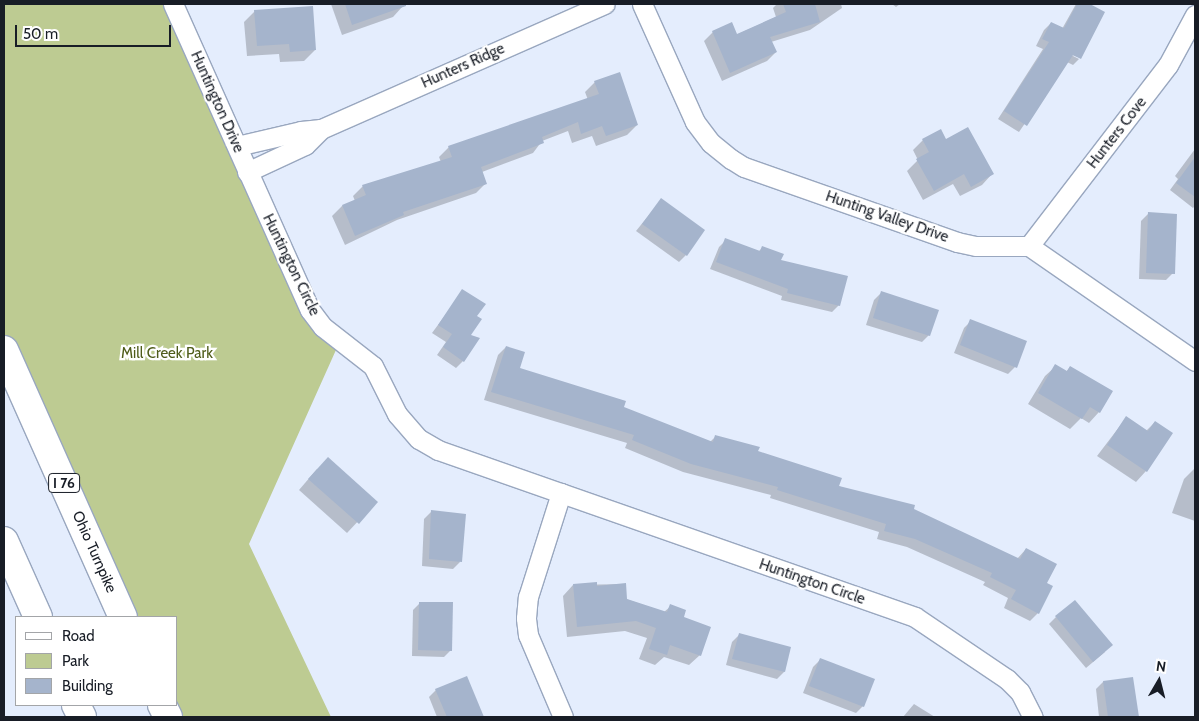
<!DOCTYPE html>
<style>
body{margin:0}
#map{position:relative;width:1199px;height:721px;overflow:hidden;background:#e4edfd;font-family:Cabin,sans-serif}
div>[style]{position:absolute}
.green>*{inset:0;background:#bdcb92}
.shadow>*{inset:0;background:#0003}
.building>*{inset:0;background:#a5b4cc}
.roads{filter:drop-shadow(1px 0 #99a7bf) drop-shadow(-1px 0 #99a7bf) drop-shadow(0 1px #99a7bf) drop-shadow(0 -1px #99a7bf)}
.street>*{height:19px;margin:-9.5px;padding:0 9.5px;transform-origin:9.5px;border-radius:9.5px;background:#fff}
.highway>*{height:28px;margin:-14px;padding:0 14px;transform-origin:14px;border-radius:14px;background:#fff}
span{translate:-50% -50%;white-space:nowrap;text-align:center;line-height:1.15;-webkit-text-stroke:4.5px #fff;paint-order:stroke}
.shield-label span{padding:1px 4px;background:#fff;border:1px solid;border-radius:4px;-webkit-text-stroke-width:0}
.shield-label{font-size:14px;color:#181d26;font-weight:700}
.street-label{font-size:15px;color:#181d26}
.park-label{font-size:15px;color:#4f5c1a}
.frame{position:absolute;inset:0;border:5px solid #181d26;pointer-events:none}
.legend{position:absolute;left:15px;top:616px;width:162px;height:90px;box-sizing:border-box;background:#fff;border:1px solid #a3a5a8;margin:0;padding:6px 9px;list-style:none;font-size:15px;color:#181d26}
.legend li{display:flex;align-items:center;gap:10px;height:25px}
.legend b{width:25px;border:1px solid #a3a5a8}
.north{position:absolute;left:1134px;top:656px;width:50px;height:50px;-webkit-text-stroke:4px #fff;paint-order:stroke;rotate:8deg;font-size:14px;font-weight:700;line-height:20px;text-align:center;color:#181d26}
.north::after{content:'';display:block;margin:auto;width:18px;height:22px;background:#181d26;clip-path:polygon(50% 0,100% 100%,50% 72%,0 100%)}
.scale{position:absolute;left:15px;top:25px;width:156px;height:22px;box-sizing:border-box;border:2px solid #181d26;border-top:0;padding-left:6px;font-size:15px;line-height:18px;white-space:nowrap;color:#181d26;-webkit-text-stroke:4px #fff;paint-order:stroke}
</style>
<div id="map">
<div class="green">
<div style="clip-path:polygon(4px 4px,173px 4px,310px 310px,340px 341px,249px 544px,331px 717px,168px 717px,176px 705px,176px 617px,123px 617px,4px 350px)"></div>
</div>
<div class="shadow">
<div style="clip-path:polygon(331px 4px,402px 4px,403px 6px,393px 17px,342px 35px)"></div>
<div style="clip-path:polygon(777px 4px,841px 4px,842px 8px,810px 30px,771px 42px,776px 52px,767px 61px,722px 81px,704px 41px,713px 32px,736px 35px,776px 17px,773px 8px)"></div>
<div style="clip-path:polygon(892px 4px,900px 4px,896px 7px)"></div>
<div style="clip-path:polygon(1076px 4px,1087px 4px,1104px 13px,1080px 58px,1067px 53px,1079px 59px,1073px 65px,1067px 62px,1019px 132px,998px 119px,1043px 49px,1036px 46px,1044px 30px,1051px 23px,1062px 29px)"></div>
<div style="clip-path:polygon(255px 11px,315px 50px,304px 61px,280px 62px,279px 54px,247px 56px,244px 22px)"></div>
<div style="clip-path:polygon(595px 82px,637px 125px,627px 135px,596px 146px,592px 136px,572px 143px,568px 131px,542px 141px,533px 153px,482px 172px,486px 183px,476px 193px,397px 220px,345px 245px,332px 216px,342px 206px,355px 201px,353px 196px,363px 186px,441px 162px,439px 157px,449px 147px,588px 100px,585px 92px)"></div>
<div style="clip-path:polygon(923px 140px,945px 141px,992px 174px,982px 185px,960px 196px,953px 184px,923px 200px,907px 171px,918px 160px,913px 150px)"></div>
<div style="clip-path:polygon(1195px 149px,1195px 206px,1193px 208px,1170px 190px,1178px 179px,1175px 176px)"></div>
<div style="clip-path:polygon(661px 200px,686px 255px,679px 262px,636px 231px)"></div>
<div style="clip-path:polygon(1148px 214px,1173px 273px,1166px 280px,1139px 279px,1141px 221px)"></div>
<div style="clip-path:polygon(726px 240px,758px 252px,763px 247px,839px 305px,832px 312px,781px 300px,782px 296px,710px 269px,719px 247px)"></div>
<div style="clip-path:polygon(463px 291px,476px 317px,463px 361px,456px 368px,437px 355px,446px 342px,432px 333px)"></div>
<div style="clip-path:polygon(881px 293px,929px 335px,922px 342px,866px 325px,874px 300px)"></div>
<div style="clip-path:polygon(971px 321px,1015px 367px,1008px 374px,954px 353px,964px 328px)"></div>
<div style="clip-path:polygon(506px 347px,518px 369px,710px 442px,716px 436px,838px 486px,912px 510px,1017px 559px,1026px 549px,1045px 584px,1038px 613px,1030px 621px,1004px 608px,1008px 598px,983px 585px,985px 582px,907px 547px,877px 539px,879px 532px,770px 498px,771px 495px,683px 472px,625px 448px,627px 443px,484px 400px,498px 355px)"></div>
<div style="clip-path:polygon(1056px 366px,1066px 372px,1070px 367px,1099px 412px,1089px 423px,1081px 418px,1070px 429px,1028px 404px,1045px 376px)"></div>
<div style="clip-path:polygon(1126px 418px,1146px 431px,1155px 422px,1146px 471px,1136px 482px,1097px 456px)"></div>
<div style="clip-path:polygon(1195px 468px,1195px 521px,1172px 513px,1184px 479px)"></div>
<div style="clip-path:polygon(317px 469px,376px 502px,347px 533px,299px 490px)"></div>
<div style="clip-path:polygon(431px 512px,460px 562px,453px 569px,422px 566px,424px 519px)"></div>
<div style="clip-path:polygon(625px 584px,626px 599px,664px 612px,671px 606px,682px 618px,700px 655px,689px 665px,664px 657px,655px 665px,639px 659px,647px 638px,625px 631px,567px 637px,563px 596px,573px 585px)"></div>
<div style="clip-path:polygon(420px 603px,451px 650px,444px 657px,412px 656px,413px 610px)"></div>
<div style="clip-path:polygon(1056px 617px,1105px 652px,1086px 668px,1049px 624px)"></div>
<div style="clip-path:polygon(739px 635px,790px 648px,784px 672px,777px 679px,726px 665px,732px 642px)"></div>
<div style="clip-path:polygon(820px 660px,863px 706px,856px 713px,803px 693px,813px 667px)"></div>
<div style="clip-path:polygon(466px 678px,482px 717px,437px 717px,429px 697px,436px 690px)"></div>
<div style="clip-path:polygon(1132px 678px,1138px 717px,1099px 717px,1096px 689px,1103px 682px)"></div>
<div style="clip-path:polygon(914px 704px,935px 717px,903px 717px)"></div>
</div>
<div class="building">
<div style="clip-path:polygon(345px 4px,406px 4px,406px 6px,352px 25px)"></div>
<div style="clip-path:polygon(783px 4px,815px 4px,820px 22px,770px 37px,777px 52px,730px 73px,712px 31px,732px 22px,737px 34px,786px 12px)"></div>
<div style="clip-path:polygon(1077px 4px,1090px 4px,1105px 12px,1081px 59px,1073px 55px,1027px 126px,1004px 111px,1049px 42px,1042px 39px,1051px 22px,1064px 28px)"></div>
<div style="clip-path:polygon(313px 6px,316px 50px,290px 52px,289px 44px,257px 46px,254px 10px)"></div>
<div style="clip-path:polygon(620px 72px,638px 125px,606px 136px,602px 126px,581px 134px,578px 122px,542px 137px,544px 143px,481px 167px,487px 184px,403px 212px,404px 215px,355px 236px,342px 205px,366px 195px,362px 185px,452px 157px,448px 146px,599px 94px,594px 81px)"></div>
<div style="clip-path:polygon(968px 127px,994px 174px,971px 187px,964px 174px,934px 191px,916px 159px,929px 152px,922px 139px,941px 129px,946px 139px)"></div>
<div style="clip-path:polygon(1195px 157px,1195px 197px,1176px 183px)"></div>
<div style="clip-path:polygon(661px 198px,705px 230px,687px 256px,642px 224px)"></div>
<div style="clip-path:polygon(1148px 212px,1177px 214px,1175px 274px,1146px 273px)"></div>
<div style="clip-path:polygon(725px 238px,760px 251px,762px 246px,784px 254px,781px 260px,848px 276px,840px 306px,787px 293px,788px 289px,716px 262px)"></div>
<div style="clip-path:polygon(462px 289px,486px 304px,477px 316px,482px 319px,471px 335px,480px 338px,464px 362px,443px 347px,452px 334px,438px 325px)"></div>
<div style="clip-path:polygon(881px 291px,939px 310px,930px 336px,873px 318px)"></div>
<div style="clip-path:polygon(970px 319px,1027px 341px,1017px 368px,960px 345px)"></div>
<div style="clip-path:polygon(506px 346px,525px 352px,520px 368px,626px 401px,624px 407px,713px 442px,715px 435px,760px 447px,758px 451px,842px 478px,839px 486px,915px 505px,914px 509px,1020px 559px,1026px 548px,1057px 564px,1047px 583px,1053px 586px,1039px 614px,1011px 599px,1016px 590px,990px 577px,992px 573px,915px 539px,884px 531px,886px 524px,777px 490px,778px 487px,691px 464px,632px 440px,634px 435px,491px 392px)"></div>
<div style="clip-path:polygon(1055px 364px,1067px 371px,1070px 366px,1113px 391px,1100px 413px,1090px 407px,1082px 419px,1038px 393px)"></div>
<div style="clip-path:polygon(1126px 416px,1148px 431px,1155px 421px,1173px 433px,1147px 472px,1107px 445px)"></div>
<div style="clip-path:polygon(328px 457px,378px 502px,359px 524px,308px 479px)"></div>
<div style="clip-path:polygon(431px 510px,466px 514px,462px 562px,429px 559px)"></div>
<div style="clip-path:polygon(597px 582px,597px 586px,626px 583px,627px 599px,667px 612px,670px 604px,686px 610px,684px 617px,711px 627px,701px 656px,670px 645px,667px 655px,649px 649px,656px 628px,636px 621px,577px 627px,573px 584px)"></div>
<div style="clip-path:polygon(1075px 600px,1113px 645px,1093px 662px,1055px 616px)"></div>
<div style="clip-path:polygon(419px 602px,453px 602px,452px 651px,418px 650px)"></div>
<div style="clip-path:polygon(739px 633px,791px 647px,785px 672px,732px 659px)"></div>
<div style="clip-path:polygon(820px 658px,875px 679px,864px 707px,809px 686px)"></div>
<div style="clip-path:polygon(467px 676px,484px 717px,447px 717px,435px 689px)"></div>
<div style="clip-path:polygon(1133px 677px,1139px 717px,1108px 717px,1103px 681px)"></div>
</div>
<div class="roads">
<div class="street">
<div style="left:173px;top:4px;width:335px;rotate:65.9deg"></div>
<div style="left:310px;top:310px;width:21px;rotate:53deg"></div>
<div style="left:323px;top:327px;width:63px;rotate:38deg"></div>
<div style="left:373px;top:366px;width:54px;rotate:63.4deg"></div>
<div style="left:397px;top:414px;width:33px;rotate:49deg"></div>
<div style="left:419px;top:439px;width:22px;rotate:30deg"></div>
<div style="left:438px;top:450px;width:130px;rotate:19.3deg"></div>
<div style="left:642px;top:4px;width:129px;rotate:65.8deg"></div>
<div style="left:695px;top:122px;width:26px;rotate:53deg"></div>
<div style="left:711px;top:143px;width:26px;rotate:39deg"></div>
<div style="left:731px;top:159px;width:15px;rotate:32deg"></div>
<div style="left:744px;top:167px;width:226px;rotate:19.4deg"></div>
<div style="left:957px;top:242px;width:19px;rotate:12deg"></div>
<div style="left:976px;top:246px;width:53px"></div>
<div style="left:1029px;top:246px;width:202px;rotate:34.7deg"></div>
<div style="left:237px;top:146px;width:66px;rotate:-13.2deg"></div>
<div style="left:301px;top:131px;width:20px;rotate:-6deg"></div>
<div style="left:321px;top:129px;width:310px;rotate:-23.8deg"></div>
<div style="left:247px;top:172px;width:64px;rotate:-25deg"></div>
<div style="left:305px;top:145px;width:23px;rotate:-45deg"></div>
<div style="left:1029px;top:246px;width:228px;rotate:-52.5deg"></div>
<div style="left:1168px;top:65px;width:57px;rotate:-61.6deg"></div>
<div style="left:563px;top:717px;width:89px;rotate:-113.1deg"></div>
<div style="left:528px;top:635px;width:17px;rotate:-97deg"></div>
<div style="left:526px;top:618px;width:21px;rotate:-85deg"></div>
<div style="left:528px;top:597px;width:109px;rotate:-72.4deg"></div>
<div style="left:561px;top:493px;width:375px;rotate:19.3deg"></div>
<div style="left:915px;top:617px;width:111px;rotate:34deg"></div>
<div style="left:1007px;top:679px;width:18px;rotate:45deg"></div>
<div style="left:1020px;top:692px;width:28px;rotate:63deg"></div>
</div>
<div class="highway">
<div style="left:4px;top:350px;width:292px;rotate:66deg"></div>
<div style="left:4px;top:541px;width:83px;rotate:65.9deg"></div>
<div style="left:76px;top:705px;width:13px;rotate:63deg"></div>
<div style="left:162px;top:705px;width:13px;rotate:63deg"></div>
</div>
</div>
<div class="shield-label">
<span style="left:64px;top:483px">I 76</span>
</div>
<div class="street-label">
<span style="left:463px;top:66px;rotate:-24deg">Hunters Ridge</span>
<span style="left:217px;top:102px;rotate:66deg">Huntington Drive</span>
<span style="left:1117px;top:133px;rotate:-52deg">Hunters Cove</span>
<span style="left:887px;top:217px;rotate:19deg">Hunting Valley Drive</span>
<span style="left:291px;top:265px;rotate:64deg">Huntington Circle</span>
<span style="left:94px;top:552px;rotate:66deg">Ohio Turnpike</span>
<span style="left:812px;top:582px;rotate:19deg">Huntington Circle</span>
</div>
<div class="park-label">
<span style="left:167px;top:354px">Mill Creek Park</span>
</div>
<div class="frame"></div>
<ul class="legend">
<li><b style="height:6px;background:#fff"></b>Road</li>
<li><b style="height:14px;background:#bdcb92"></b>Park</li>
<li><b style="height:14px;background:#a5b4cc"></b>Building</li>
</ul>
<div class="north">N</div>
<div class="scale">50 m</div>
</div>
